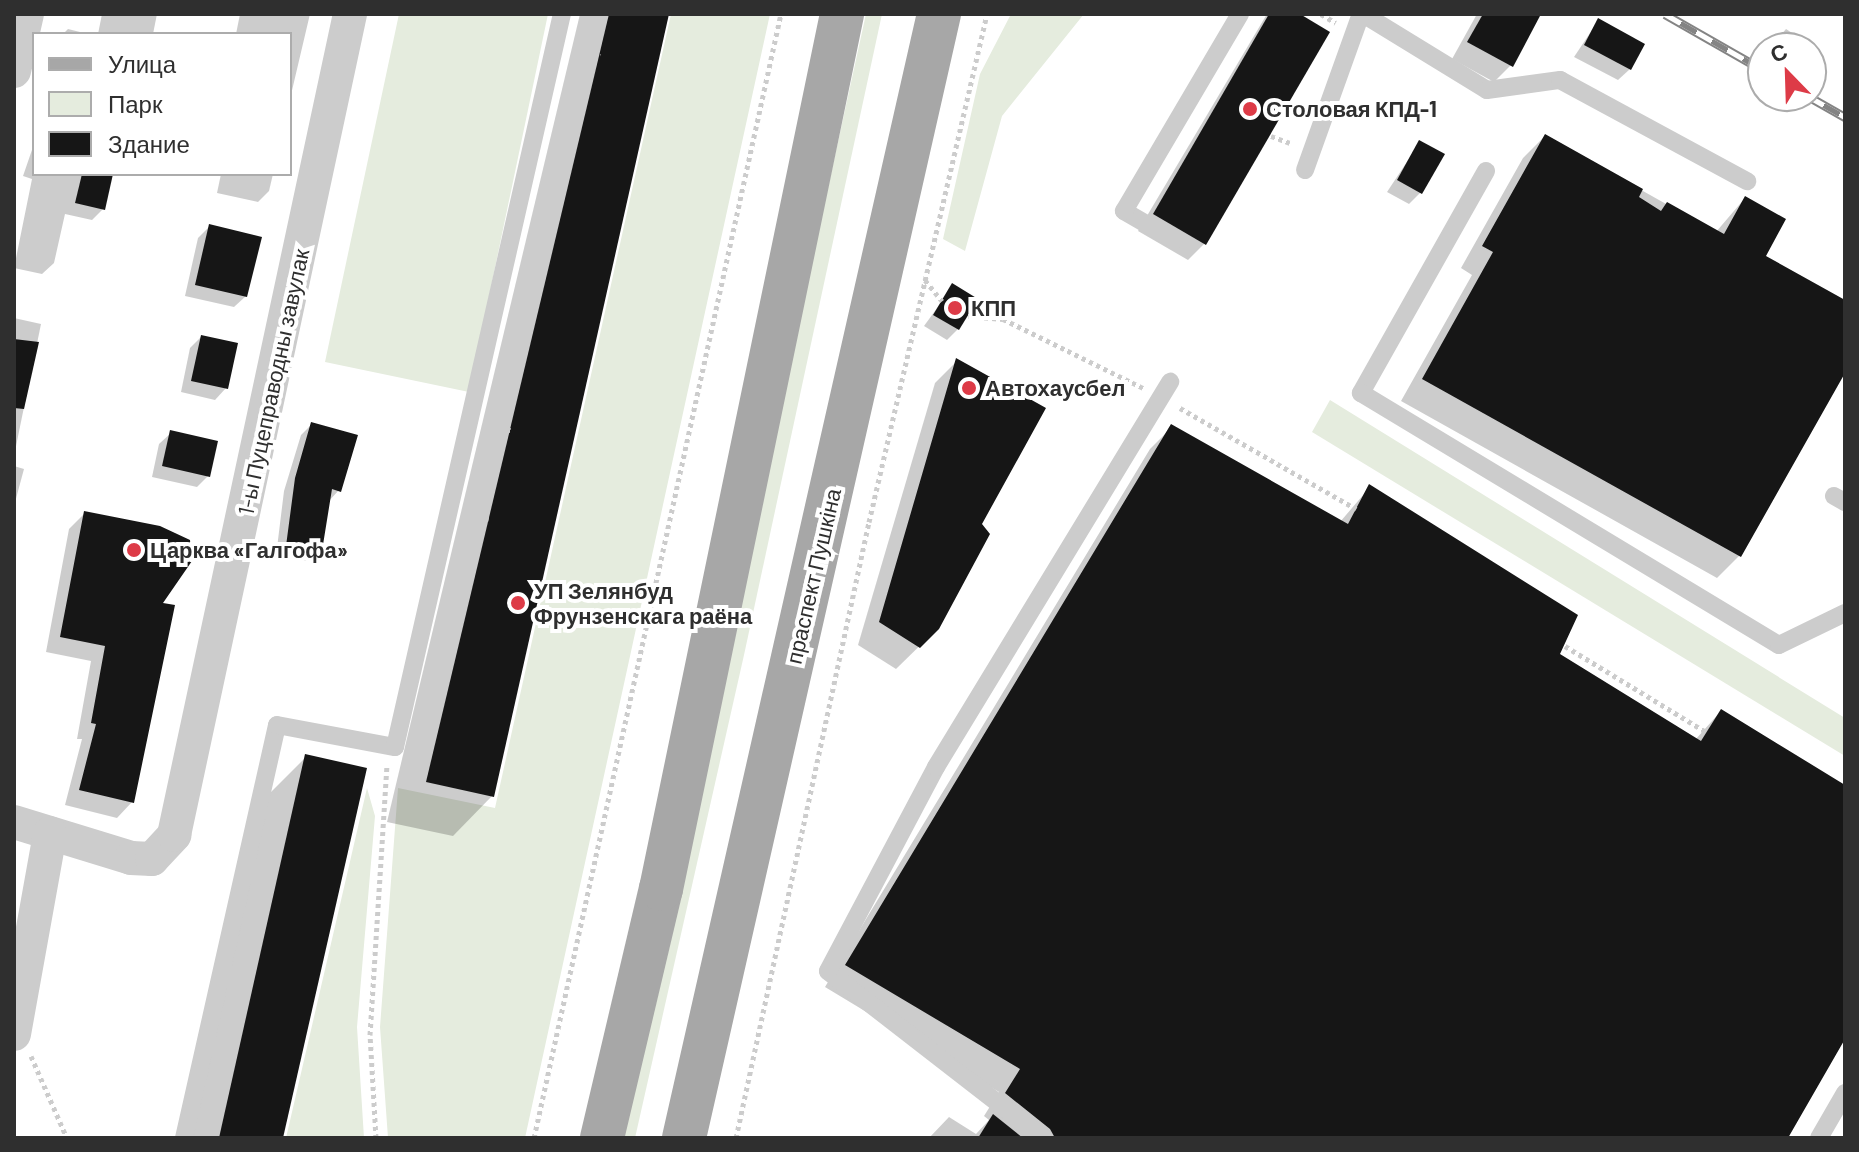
<!DOCTYPE html>
<meta charset="utf-8">
<style>
body{margin:0}
#map{position:relative;width:1859px;height:1152px;overflow:hidden;background:#fff;font-family:Barlow,sans-serif}
div>[style]{position:absolute}
.green>*{inset:0;background:#e5ecde}
.shadow>*{inset:0;background:#0003}
.building>*{inset:0;background:#161616}
.path>*{height:5px;margin-top:-2.5px;transform-origin:0;background:repeating-linear-gradient(90deg,#ccc 0 4px,transparent 0 8px)}
.service>*{height:18px;margin:-9px;padding:0 9px;transform-origin:9px;border-radius:9px;background:#ccc}
.minor>*{height:34px;margin:-17px;padding:0 17px;transform-origin:17px;border-radius:17px;background:#ccc}
.primary>*{height:44px;margin:-22px;padding:0 22px;transform-origin:22px;border-radius:22px;background:#a7a7a7}
.rail>*{height:9px;margin-top:-4.5px;transform-origin:0;background:repeating-linear-gradient(90deg,#fff 0 18px,#848484 0 36px);box-sizing:border-box;border-block:2px solid #848484}
.dots>*{width:22px;height:22px;translate:-50% -50%;box-sizing:border-box;border:4px solid #fff;border-radius:50%}
span{translate:-50% -50%;white-space:nowrap;text-align:center;line-height:1.15;-webkit-text-stroke:8px #fff;paint-order:stroke}
.poi-label{font-size:22px;color:#2f2f2f;font-weight:700}
.left{translate:0 -50%;text-align:left}
.street-label{font-size:22px;color:#2f2f2f}
.frame{position:absolute;inset:0;border:16px solid #2f2f2f;pointer-events:none}
.legend{position:absolute;left:32px;top:32px;width:260px;height:144px;box-sizing:border-box;background:#fff;border:2px solid #acacac;margin:0;padding:10px 14px;list-style:none;font-size:24px;color:#2f2f2f}
.legend li{display:flex;align-items:center;gap:16px;height:40px}
.legend b{width:40px;border:2px solid #acacac}
.north{position:absolute;left:1747px;top:32px;width:80px;height:80px;box-sizing:border-box;background:#fff;border:2px solid #acacac;border-radius:50%;rotate:337deg;font-size:22px;font-weight:700;line-height:32px;text-align:center;color:#2f2f2f}
.north::after{content:'';display:block;margin:auto;width:28px;height:36px;background:#dd3b47;clip-path:polygon(50% 0,100% 100%,50% 72%,0 100%)}
</style>
<div id="map">
<div class="green">
<div style="clip-path:polygon(399px 14px,548px 14px,469px 392px,325px 362px)"></div>
<div style="clip-path:polygon(671px 14px,770px 14px,525px 1138px,388px 1138px,380px 1027px,398px 788px,495px 808px)"></div>
<div style="clip-path:polygon(866px 14px,882px 14px,744px 655px,635px 1138px,620px 1138px)"></div>
<div style="clip-path:polygon(1011px 14px,1084px 14px,1002px 116px,965px 251px,943px 239px,980px 74px)"></div>
<div style="clip-path:polygon(1330px 400px,1845px 718px,1845px 756px,1312px 432px)"></div>
<div style="clip-path:polygon(367px 788px,375px 816px,357px 1027px,364px 1138px,286px 1138px)"></div>
</div>
<div class="shadow">
<div style="clip-path:polygon(102px 14px,157px 14px,153px 34px,98px 34px)"></div>
<div style="clip-path:polygon(240px 14px,310px 14px,290px 99px,290px 34px,236px 34px)"></div>
<div style="clip-path:polygon(580px 14px,667px 14px,492px 796px,453px 836px,387px 822px)"></div>
<div style="clip-path:polygon(1267px 14px,1296px 14px,1204px 244px,1188px 260px,1138px 231px)"></div>
<div style="clip-path:polygon(1477px 14px,1539px 14px,1511px 65px,1494px 82px,1452px 59px)"></div>
<div style="clip-path:polygon(1598px 21px,1630px 69px,1618px 80px,1574px 57px)"></div>
<div style="clip-path:polygon(68px 29px,88px 34px,63px 34px)"></div>
<div style="clip-path:polygon(1786px 29px,1806px 42px,1802px 48px,1770px 48px)"></div>
<div style="clip-path:polygon(1763px 58px,1763px 79px,1753px 73px)"></div>
<div style="clip-path:polygon(1545px 136px,1716px 232px,1745px 198px,1763px 257px,1845px 303px,1845px 369px,1739px 556px,1717px 578px,1401px 401px,1472px 275px,1461px 268px,1523px 158px)"></div>
<div style="clip-path:polygon(1420px 142px,1420px 193px,1409px 204px,1387px 192px)"></div>
<div style="clip-path:polygon(34px 144px,34px 174px,111px 174px,103px 209px,92px 220px,65px 214px,54px 263px,42px 274px,14px 268px,32px 179px,23px 176px)"></div>
<div style="clip-path:polygon(221px 174px,273px 174px,269px 191px,258px 202px,217px 193px)"></div>
<div style="clip-path:polygon(209px 227px,246px 296px,234px 307px,185px 296px,198px 238px)"></div>
<div style="clip-path:polygon(953px 286px,958px 329px,947px 340px,924px 326px)"></div>
<div style="clip-path:polygon(14px 318px,41px 324px,14px 456px)"></div>
<div style="clip-path:polygon(201px 337px,226px 388px,215px 400px,181px 392px,190px 348px)"></div>
<div style="clip-path:polygon(957px 361px,979px 524px,938px 628px,896px 669px,858px 645px,935px 383px)"></div>
<div style="clip-path:polygon(312px 424px,339px 490px,328px 502px,320px 550px,309px 561px,276px 556px,284px 491px,301px 435px)"></div>
<div style="clip-path:polygon(1172px 427px,1340px 522px,1370px 487px,1558px 655px,1695px 740px,1721px 711px,1845px 787px,1845px 1035px,1785px 1138px,929px 1138px,949px 1117px,976px 1134px,989px 1120px,984px 1116px,999px 1092px,825px 987px,1150px 449px)"></div>
<div style="clip-path:polygon(171px 433px,208px 476px,197px 487px,152px 477px,159px 444px)"></div>
<div style="clip-path:polygon(14px 466px,24px 469px,14px 506px)"></div>
<div style="clip-path:polygon(85px 513px,160px 604px,132px 802px,117px 818px,65px 805px,82px 739px,77px 739px,91px 661px,46px 652px,69px 529px)"></div>
<div style="clip-path:polygon(306px 757px,281px 1138px,189px 1138px,266px 797px)"></div>
</div>
<div class="building">
<div style="clip-path:polygon(609px 14px,669px 14px,494px 797px,426px 782px)"></div>
<div style="clip-path:polygon(1269px 14px,1300px 14px,1330px 32px,1206px 245px,1153px 214px)"></div>
<div style="clip-path:polygon(1483px 14px,1541px 14px,1513px 67px,1467px 42px)"></div>
<div style="clip-path:polygon(1598px 18px,1645px 44px,1631px 70px,1584px 45px)"></div>
<div style="clip-path:polygon(1545px 134px,1643px 189px,1639px 197px,1661px 211px,1667px 202px,1724px 234px,1745px 196px,1786px 219px,1766px 256px,1845px 300px,1845px 373px,1741px 557px,1422px 379px,1493px 252px,1482px 246px)"></div>
<div style="clip-path:polygon(1419px 140px,1445px 154px,1422px 194px,1397px 180px)"></div>
<div style="clip-path:polygon(82px 174px,113px 174px,105px 210px,75px 203px)"></div>
<div style="clip-path:polygon(209px 224px,262px 237px,247px 297px,195px 285px)"></div>
<div style="clip-path:polygon(952px 283px,978px 299px,959px 330px,933px 315px)"></div>
<div style="clip-path:polygon(201px 335px,238px 343px,228px 389px,191px 381px)"></div>
<div style="clip-path:polygon(14px 339px,39px 342px,24px 409px,14px 408px)"></div>
<div style="clip-path:polygon(956px 358px,1046px 408px,982px 524px,990px 534px,939px 629px,920px 648px,879px 622px)"></div>
<div style="clip-path:polygon(311px 422px,358px 435px,341px 492px,332px 489px,322px 551px,286px 546px,295px 478px)"></div>
<div style="clip-path:polygon(1171px 424px,1348px 524px,1369px 484px,1578px 615px,1560px 654px,1701px 741px,1721px 709px,1845px 785px,1845px 1039px,1788px 1138px,1055px 1138px,1050px 1129px,1005px 1093px,1020px 1069px,845px 965px)"></div>
<div style="clip-path:polygon(170px 430px,218px 441px,210px 477px,162px 466px)"></div>
<div style="clip-path:polygon(84px 511px,160px 526px,190px 540px,192px 561px,163px 603px,175px 605px,134px 803px,79px 790px,96px 724px,91px 723px,105px 646px,60px 637px)"></div>
<div style="clip-path:polygon(305px 754px,367px 768px,283px 1138px,219px 1138px)"></div>
<div style="clip-path:polygon(993px 1114px,1023px 1138px,978px 1138px)"></div>
</div>
<div class="path">
<div style="left:1321px;top:14px;width:17px;rotate:31deg"></div>
<div style="left:577px;top:49px;width:24px;rotate:12deg"></div>
<div style="left:1271px;top:136px;width:20px;rotate:20deg"></div>
<div style="left:552px;top:154px;width:22px;rotate:10deg"></div>
<div style="left:525px;top:267px;width:23px;rotate:13deg"></div>
<div style="left:925px;top:280px;width:27px;rotate:51deg"></div>
<div style="left:968px;top:316px;width:35px;rotate:5deg"></div>
<div style="left:1003px;top:319px;width:156px;rotate:26.2deg"></div>
<div style="left:503px;top:372px;width:13px;rotate:13deg"></div>
<div style="left:516px;top:375px;width:25px;rotate:-78deg"></div>
<div style="left:521px;top:351px;width:7px;rotate:8deg"></div>
<div style="left:1180px;top:408px;width:203px;rotate:29.8deg"></div>
<div style="left:491px;top:425px;width:20px;rotate:15deg"></div>
<div style="left:470px;top:515px;width:19px;rotate:12deg"></div>
<div style="left:450px;top:613px;width:14px;rotate:12deg"></div>
<div style="left:1565px;top:646px;width:165px;rotate:31.4deg"></div>
<div style="left:427px;top:707px;width:15px;rotate:16deg"></div>
<div style="left:31px;top:1056px;width:90px;rotate:66.3deg"></div>
<div style="left:376px;top:1138px;width:103px;rotate:-93.3deg"></div>
<div style="left:370px;top:1035px;width:270px;rotate:-86.4deg"></div>
<div style="left:534px;top:1138px;width:1151px;rotate:-77.61deg"></div>
<div style="left:736px;top:1138px;width:630px;rotate:-77.82deg"></div>
<div style="left:869px;top:522px;width:522px;rotate:-76.92deg"></div>
</div>
<div class="service">
<div style="left:1363px;top:14px;width:145px;rotate:31.5deg"></div>
<div style="left:1487px;top:90px;width:74px;rotate:-7.8deg"></div>
<div style="left:1560px;top:80px;width:213px;rotate:28.4deg"></div>
<div style="left:1305px;top:170px;width:166px;rotate:-70.3deg"></div>
<div style="left:1486px;top:171px;width:255px;rotate:119.4deg"></div>
<div style="left:1361px;top:393px;width:488px;rotate:31.1deg"></div>
<div style="left:1779px;top:645px;width:73px;rotate:-25.9deg"></div>
<div style="left:1174px;top:240px;width:58px;rotate:-149.9deg"></div>
<div style="left:1124px;top:211px;width:229px;rotate:-59.5deg"></div>
<div style="left:1834px;top:496px;width:13px;rotate:29deg"></div>
<div style="left:184px;top:1138px;width:423px;rotate:-77.3deg"></div>
<div style="left:277px;top:725px;width:120px;rotate:10.6deg"></div>
<div style="left:395px;top:747px;width:752px;rotate:-77.17deg"></div>
<div style="left:1043px;top:1138px;width:272px;rotate:-142.2deg"></div>
<div style="left:828px;top:971px;width:231px;rotate:-62.1deg"></div>
<div style="left:936px;top:767px;width:451px;rotate:-58.7deg"></div>
<div style="left:1819px;top:1138px;width:52px;rotate:-60deg"></div>
</div>
<div class="minor">
<div style="left:14px;top:71px;width:58px;rotate:-77.2deg"></div>
<div style="left:14px;top:822px;width:122px;rotate:17.1deg"></div>
<div style="left:131px;top:858px;width:21px;rotate:3deg"></div>
<div style="left:152px;top:859px;width:33px;rotate:-47deg"></div>
<div style="left:174px;top:835px;width:840px;rotate:-77.9deg"></div>
<div style="left:14px;top:1034px;width:204px;rotate:-79.8deg"></div>
</div>
<div class="primary">
<div style="left:602px;top:1138px;width:256px;rotate:-76.7deg"></div>
<div style="left:661px;top:889px;width:894px;rotate:-78.31deg"></div>
<div style="left:684px;top:1138px;width:1153px;rotate:-77.22deg"></div>
</div>
<div class="rail">
<div style="left:1665px;top:14px;width:113px;rotate:29.7deg"></div>
<div style="left:1808px;top:96px;width:43px;rotate:29.6deg"></div>
</div>
<div class="dots">
<div style="left:1250px;top:109px;background:#dd3b47"></div>
<div style="left:955px;top:308px;background:#dd3b47"></div>
<div style="left:969px;top:388px;background:#dd3b47"></div>
<div style="left:134px;top:550px;background:#dd3b47"></div>
<div style="left:518px;top:603px;background:#dd3b47"></div>
</div>
<div class="poi-label">
<span class="left" style="left:1266px;top:109px">Столовая КПД-1</span>
<span class="left" style="left:971px;top:308px">КПП</span>
<span class="left" style="left:985px;top:388px">Автохаусбел</span>
<span class="left" style="left:150px;top:550px">Царква «Галгофа»</span>
<span class="left" style="left:534px;top:603px">УП Зелянбуд<br>Фрунзенскага раёна</span>
</div>
<div class="street-label">
<span style="left:273px;top:382px;rotate:-78deg">1-ы Пуцеправодны завулак</span>
<span style="left:813px;top:576px;rotate:-77deg">праспект Пушкіна</span>
</div>
<div class="frame"></div>
<ul class="legend">
<li><b style="height:10px;background:#a7a7a7"></b>Улица</li>
<li><b style="height:22px;background:#e5ecde"></b>Парк</li>
<li><b style="height:22px;background:#161616"></b>Здание</li>
</ul>
<div class="north">С</div>
</div>
